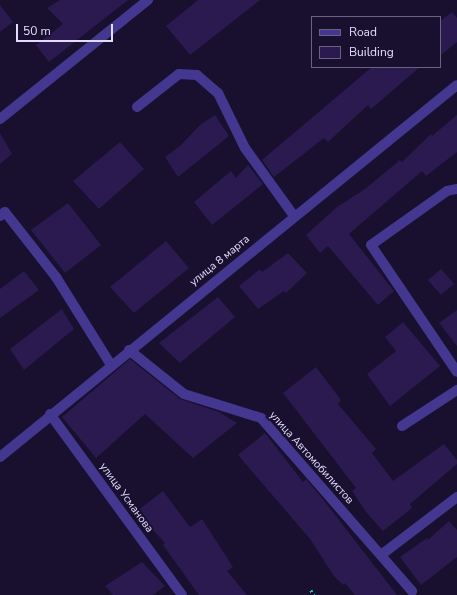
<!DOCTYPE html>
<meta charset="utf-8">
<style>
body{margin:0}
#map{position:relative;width:457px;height:595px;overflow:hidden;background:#18102e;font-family:"Nunito Sans",sans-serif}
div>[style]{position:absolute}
.building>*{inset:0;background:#2a1a50}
.path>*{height:2.5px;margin-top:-1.25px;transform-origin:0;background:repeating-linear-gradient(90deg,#28c2c8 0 2px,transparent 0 5px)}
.minor>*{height:10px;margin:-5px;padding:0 5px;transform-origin:5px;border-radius:5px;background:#443790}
span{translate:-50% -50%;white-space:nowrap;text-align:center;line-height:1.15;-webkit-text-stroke:4px #18102e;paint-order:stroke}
.street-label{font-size:11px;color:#e4dcff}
.legend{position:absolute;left:311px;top:16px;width:130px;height:52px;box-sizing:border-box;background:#18102e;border:1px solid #6a6282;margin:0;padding:5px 7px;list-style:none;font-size:12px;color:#e4dcff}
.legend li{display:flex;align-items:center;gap:8px;height:20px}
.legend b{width:20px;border:1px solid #6a6282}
.scale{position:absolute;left:16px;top:24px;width:97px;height:18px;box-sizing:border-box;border:2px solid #e4dcff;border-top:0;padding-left:5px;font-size:12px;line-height:14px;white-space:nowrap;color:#e4dcff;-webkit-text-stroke:3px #18102e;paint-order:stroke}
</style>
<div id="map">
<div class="building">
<div style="clip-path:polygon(60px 0,128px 0,49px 62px,36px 45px,63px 24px,47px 8px)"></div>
<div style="clip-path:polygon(198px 0,260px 0,190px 55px,166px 26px)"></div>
<div style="clip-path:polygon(0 5px,13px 22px,0 32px)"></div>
<div style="clip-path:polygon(452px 12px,457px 18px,457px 42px,440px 56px,440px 21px)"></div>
<div style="clip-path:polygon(372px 67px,420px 67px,371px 109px,368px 105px,328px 142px,324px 138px,274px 177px,262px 160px)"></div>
<div style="clip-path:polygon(215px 115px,229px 136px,178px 177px,165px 157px,180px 146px,200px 125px)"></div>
<div style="clip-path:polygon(457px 115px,457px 152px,426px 176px,422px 171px,349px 234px,394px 291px,378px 305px,328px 246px,320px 253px,306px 235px,337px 207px,365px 189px,400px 160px,402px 162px,431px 134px,432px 136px)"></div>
<div style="clip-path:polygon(0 133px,12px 154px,0 164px)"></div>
<div style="clip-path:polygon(120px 142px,144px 169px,99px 209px,73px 181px)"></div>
<div style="clip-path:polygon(248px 165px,263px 184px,212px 225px,194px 202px,231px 171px,236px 178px)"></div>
<div style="clip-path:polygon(68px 203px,101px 245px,65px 273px,31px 230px)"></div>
<div style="clip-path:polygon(166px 241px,189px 268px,134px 313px,110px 287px)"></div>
<div style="clip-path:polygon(288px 253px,307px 273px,286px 293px,284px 291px,258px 309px,239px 286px,260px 269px,262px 272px)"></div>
<div style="clip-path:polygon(441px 269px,454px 284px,441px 295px,428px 280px)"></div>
<div style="clip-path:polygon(24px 271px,39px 290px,0 318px,0 289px)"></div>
<div style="clip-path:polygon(218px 297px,235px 317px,180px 363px,159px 343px)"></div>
<div style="clip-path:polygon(62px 309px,74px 329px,24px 370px,10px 349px)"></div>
<div style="clip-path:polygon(457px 310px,457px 346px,439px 323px)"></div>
<div style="clip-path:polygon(403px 322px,440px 366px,390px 406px,367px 374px,396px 351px,385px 337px)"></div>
<div style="clip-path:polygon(130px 359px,180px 399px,219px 412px,237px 423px,193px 458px,145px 414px,96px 458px,62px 417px)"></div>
<div style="clip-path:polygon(316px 367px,341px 400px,338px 404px,376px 449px,372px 453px,393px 481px,444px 444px,457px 460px,457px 464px,410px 504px,412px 508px,383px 531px,366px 512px,352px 491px,356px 488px,283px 393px)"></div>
<div style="clip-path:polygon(265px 433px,303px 482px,306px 479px,322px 498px,397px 595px,355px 595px,345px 583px,343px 585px,334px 576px,310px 539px,238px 455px)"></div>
<div style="clip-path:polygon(163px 491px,190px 527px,202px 519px,233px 567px,227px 571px,247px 595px,199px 595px,163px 545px,165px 543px,136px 512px)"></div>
<div style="clip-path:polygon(449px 521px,457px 530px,457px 557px,421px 585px,400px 557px,427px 538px,428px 540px)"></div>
<div style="clip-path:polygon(142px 562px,165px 586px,153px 595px,113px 595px,105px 586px)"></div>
</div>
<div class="path">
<div style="left:311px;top:590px;width:6px;rotate:59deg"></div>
</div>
<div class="minor">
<div style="left:137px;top:107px;width:53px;rotate:-38.2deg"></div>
<div style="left:179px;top:74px;width:18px;rotate:3deg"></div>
<div style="left:197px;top:75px;width:28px;rotate:41deg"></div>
<div style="left:218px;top:93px;width:61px;rotate:63.9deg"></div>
<div style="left:245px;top:148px;width:84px;rotate:54.2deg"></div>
<div style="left:0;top:119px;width:190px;rotate:-38.8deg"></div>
<div style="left:457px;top:189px;width:10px;rotate:169deg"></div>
<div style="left:447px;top:191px;width:93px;rotate:144.6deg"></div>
<div style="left:371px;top:245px;width:153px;rotate:55.9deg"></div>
<div style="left:0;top:216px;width:6px;rotate:-39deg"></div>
<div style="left:5px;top:212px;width:83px;rotate:51.9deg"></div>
<div style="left:56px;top:277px;width:104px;rotate:58deg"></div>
<div style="left:129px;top:350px;width:70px;rotate:38.7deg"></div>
<div style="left:184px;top:394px;width:81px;rotate:17.3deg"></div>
<div style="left:261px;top:418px;width:230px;rotate:48.9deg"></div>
<div style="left:50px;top:414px;width:224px;rotate:53.9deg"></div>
<div style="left:402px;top:426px;width:66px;rotate:-33.2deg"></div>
<div style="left:0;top:457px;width:589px;rotate:-39.15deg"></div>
<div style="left:381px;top:555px;width:96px;rotate:-37.3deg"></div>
</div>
<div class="street-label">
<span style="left:220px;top:261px;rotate:-39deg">улица 8 марта</span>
<span style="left:311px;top:458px;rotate:48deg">улица Автомобилистов</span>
<span style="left:126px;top:498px;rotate:54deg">улица Усманова</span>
</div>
<ul class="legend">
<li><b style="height:5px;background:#443790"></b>Road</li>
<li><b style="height:11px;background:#2a1a50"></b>Building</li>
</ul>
<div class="scale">50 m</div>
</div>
